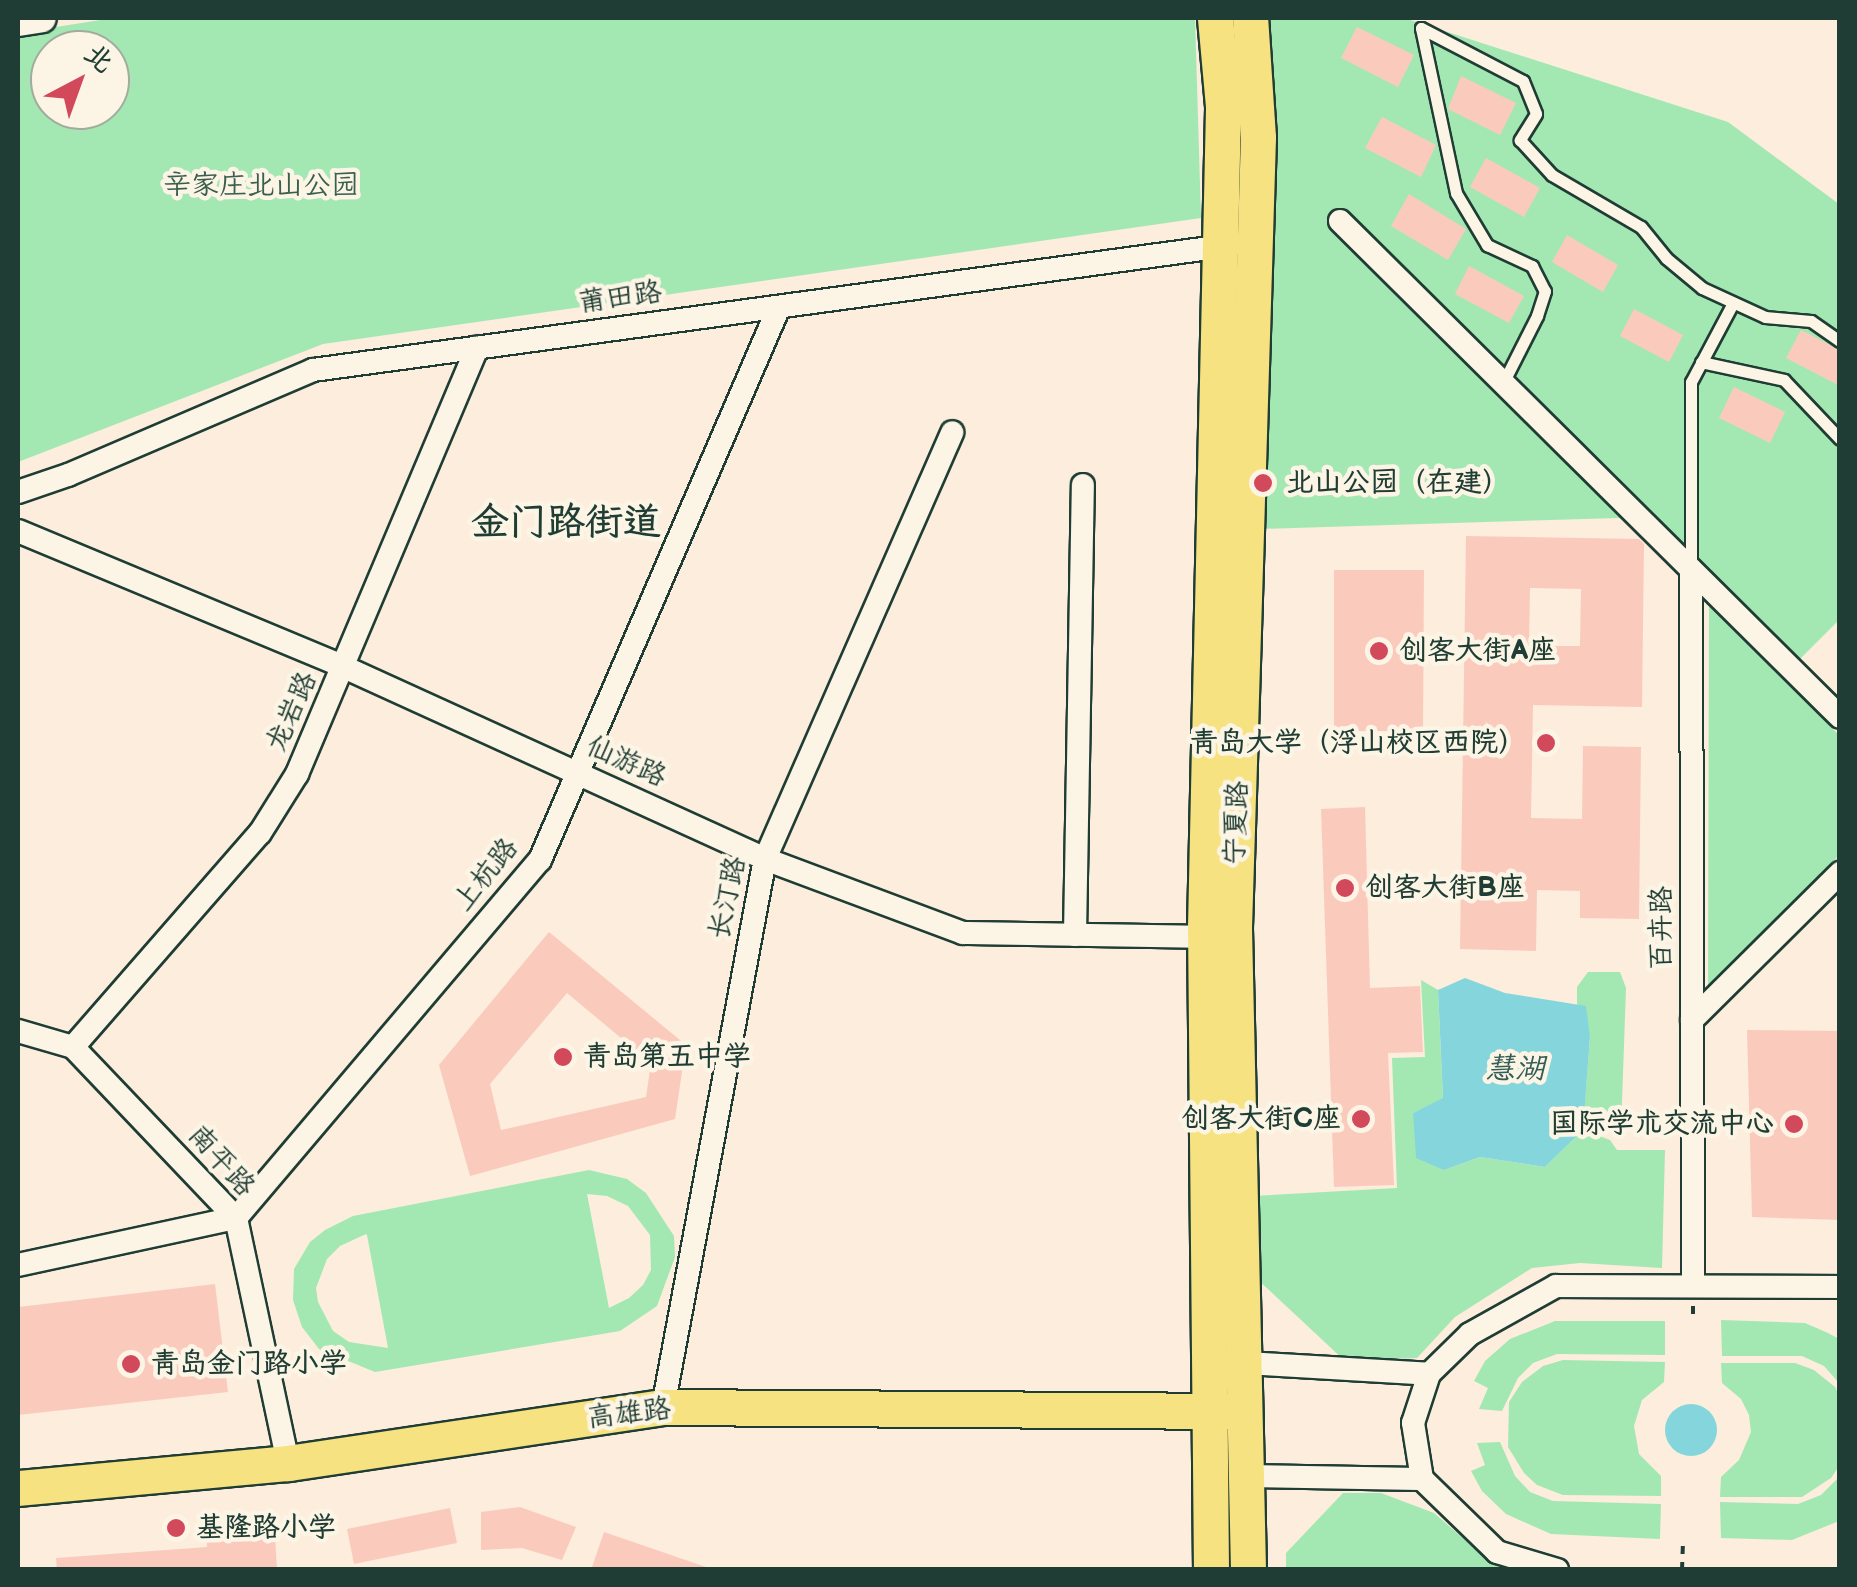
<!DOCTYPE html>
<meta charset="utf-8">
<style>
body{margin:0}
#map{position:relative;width:1857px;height:1587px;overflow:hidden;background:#fceddd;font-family:"Balsamiq Sans","LXGW WenKai TC",sans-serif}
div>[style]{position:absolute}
.green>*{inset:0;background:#a3e8b3}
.water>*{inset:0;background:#85d6dc}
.round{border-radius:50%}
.building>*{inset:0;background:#facbbd}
.path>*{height:4px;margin-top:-2px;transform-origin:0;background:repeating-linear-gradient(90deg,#1f3d34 0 8px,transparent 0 16px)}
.roads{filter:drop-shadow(2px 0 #1f3d34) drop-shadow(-2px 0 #1f3d34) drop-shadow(0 2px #1f3d34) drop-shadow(0 -2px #1f3d34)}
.service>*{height:11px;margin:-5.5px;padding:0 5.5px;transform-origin:5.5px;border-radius:5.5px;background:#fcf5e5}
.minor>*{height:22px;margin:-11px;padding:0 11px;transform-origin:11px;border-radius:11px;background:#fcf5e5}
.tertiary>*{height:28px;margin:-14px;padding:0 14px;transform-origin:14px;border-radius:14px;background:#fcf5e5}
.primary>*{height:35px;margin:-17.5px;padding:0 17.5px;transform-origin:17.5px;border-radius:17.5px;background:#f7e281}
.dots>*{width:28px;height:28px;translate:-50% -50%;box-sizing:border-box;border:5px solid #fcf5e5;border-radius:50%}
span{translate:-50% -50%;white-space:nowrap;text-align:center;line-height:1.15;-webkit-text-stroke:9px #fcf5e5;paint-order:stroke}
.park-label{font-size:28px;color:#395f4d}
.street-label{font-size:28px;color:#1f3d34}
.poi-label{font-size:28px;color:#1f3d34;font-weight:700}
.left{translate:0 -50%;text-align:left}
.right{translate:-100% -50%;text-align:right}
.water-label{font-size:30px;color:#335c56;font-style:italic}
.district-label{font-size:38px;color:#1f3d34;font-weight:700}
.frame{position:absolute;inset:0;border:20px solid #1f3d34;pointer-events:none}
.north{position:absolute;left:30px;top:30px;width:100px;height:100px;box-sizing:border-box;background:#fcf5e5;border:2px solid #a4ab9e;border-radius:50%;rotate:41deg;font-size:28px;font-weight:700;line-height:40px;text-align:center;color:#1f3d34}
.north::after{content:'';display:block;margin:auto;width:35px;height:45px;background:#d1495b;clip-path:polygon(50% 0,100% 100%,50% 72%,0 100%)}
</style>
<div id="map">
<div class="green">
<div style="clip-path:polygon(evenodd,113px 18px,1195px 18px,1201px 218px,323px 344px,18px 462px,18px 33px,113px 18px,50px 50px,110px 50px,110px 110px,50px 110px,50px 50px)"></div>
<div style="clip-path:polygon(1263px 18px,1404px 18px,1728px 122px,1839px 204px,1839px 620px,1800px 659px,1662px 524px,1618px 518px,1258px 529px)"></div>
<div style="clip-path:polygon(1709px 606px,1839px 735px,1840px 854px,1708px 990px)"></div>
<div style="clip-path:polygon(1588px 972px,1620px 972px,1626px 988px,1621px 1131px,1617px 1134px,1583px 1126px,1590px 1037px,1577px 1004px,1577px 987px)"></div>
<div style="clip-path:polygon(1421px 980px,1438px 990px,1443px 1099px,1413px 1113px,1444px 1170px,1480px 1157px,1545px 1167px,1583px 1130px,1610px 1140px,1617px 1150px,1665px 1150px,1662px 1268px,1580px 1263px,1532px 1268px,1455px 1317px,1417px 1358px,1345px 1361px,1255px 1277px,1253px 1196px,1397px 1188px,1392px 1058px,1425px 1057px)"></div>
<div style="clip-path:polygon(evenodd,589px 1170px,627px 1179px,646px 1193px,674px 1236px,675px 1257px,657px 1306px,620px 1331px,375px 1372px,319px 1349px,302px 1327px,293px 1300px,294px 1269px,310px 1242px,325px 1230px,353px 1216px,589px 1170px,587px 1194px,607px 1196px,628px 1206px,650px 1235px,651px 1270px,643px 1285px,629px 1298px,609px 1308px,587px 1194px,589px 1170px,366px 1234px,367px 1235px,388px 1348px,349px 1342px,333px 1331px,318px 1302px,316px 1288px,327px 1259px,340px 1246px,366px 1234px)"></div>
<div style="clip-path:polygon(1721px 1320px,1805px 1323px,1828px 1333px,1839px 1339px,1839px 1383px,1824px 1366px,1802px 1356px,1722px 1356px)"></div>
<div style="clip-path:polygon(1555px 1321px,1665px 1321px,1665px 1355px,1557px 1354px,1533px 1363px,1518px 1378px,1502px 1411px,1479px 1409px,1488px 1388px,1474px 1381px,1485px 1361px,1510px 1339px)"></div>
<div style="clip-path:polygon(1563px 1360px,1665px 1362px,1664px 1382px,1642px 1400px,1634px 1426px,1639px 1454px,1661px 1476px,1661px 1496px,1563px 1495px,1537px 1485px,1524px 1473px,1508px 1447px,1509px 1402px,1522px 1382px,1543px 1366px)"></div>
<div style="clip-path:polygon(1721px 1363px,1795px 1363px,1814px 1370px,1835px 1387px,1839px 1395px,1840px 1465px,1831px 1478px,1802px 1497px,1720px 1497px,1721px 1477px,1739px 1460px,1751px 1432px,1749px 1415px,1741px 1399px,1722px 1383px)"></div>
<div style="clip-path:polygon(1500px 1442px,1515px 1476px,1530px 1492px,1553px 1501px,1661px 1504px,1660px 1539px,1551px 1534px,1506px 1514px,1482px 1491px,1471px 1471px,1485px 1465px,1477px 1443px)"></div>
<div style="clip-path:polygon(1839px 1477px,1839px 1521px,1792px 1540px,1721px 1538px,1720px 1502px,1798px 1504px,1821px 1495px)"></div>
<div style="clip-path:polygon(1343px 1493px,1381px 1493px,1434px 1513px,1488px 1560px,1516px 1569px,1286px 1569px,1286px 1553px)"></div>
</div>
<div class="water">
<div style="clip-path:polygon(1465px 978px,1505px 993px,1586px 1006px,1590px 1037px,1583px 1130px,1545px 1167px,1480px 1157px,1444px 1170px,1416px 1158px,1413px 1113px,1443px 1098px,1438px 990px)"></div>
<div class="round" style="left:1665px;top:1404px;width:52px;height:52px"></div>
</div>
<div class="building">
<div style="clip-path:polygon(1357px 27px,1414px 55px,1398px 87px,1341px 58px)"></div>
<div style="clip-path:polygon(1461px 76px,1516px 103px,1500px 135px,1448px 109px)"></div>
<div style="clip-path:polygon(1382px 117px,1436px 145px,1421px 177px,1365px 148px)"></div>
<div style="clip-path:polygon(1486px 158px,1540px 188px,1524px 217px,1470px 187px)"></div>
<div style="clip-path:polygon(1409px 194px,1466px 229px,1448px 260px,1391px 226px)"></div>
<div style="clip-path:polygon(1567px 235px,1618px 265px,1603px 292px,1552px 262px)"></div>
<div style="clip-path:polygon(1469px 266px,1524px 296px,1509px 323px,1455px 294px)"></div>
<div style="clip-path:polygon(1634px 309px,1683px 335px,1669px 362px,1620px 336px)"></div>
<div style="clip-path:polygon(1801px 330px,1840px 350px,1840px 386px,1786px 358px)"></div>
<div style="clip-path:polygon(1734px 387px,1785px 412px,1770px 443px,1719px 418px)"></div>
<div style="clip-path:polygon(evenodd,1466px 536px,1639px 539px,1644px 544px,1642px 707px,1533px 705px,1531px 818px,1582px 819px,1583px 746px,1641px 747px,1639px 919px,1580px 918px,1580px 891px,1537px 890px,1536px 951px,1460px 949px,1466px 536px,1530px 588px,1581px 589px,1580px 646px,1529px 646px,1530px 588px)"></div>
<div style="clip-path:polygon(1334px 570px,1424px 570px,1423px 731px,1334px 731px)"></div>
<div style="clip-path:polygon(1365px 807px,1370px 988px,1420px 986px,1423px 1052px,1388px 1053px,1394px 1185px,1334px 1187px,1321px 809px)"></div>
<div style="clip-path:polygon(evenodd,549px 932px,686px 1045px,675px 1119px,470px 1176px,439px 1065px,549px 932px,567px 993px,651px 1063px,646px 1097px,501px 1130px,490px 1084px,567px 993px)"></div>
<div style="clip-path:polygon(1747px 1030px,1840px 1031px,1840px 1220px,1752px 1217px)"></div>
<div style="clip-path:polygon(215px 1284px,228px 1392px,18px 1415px,18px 1307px)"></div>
<div style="clip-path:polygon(520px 1507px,576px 1527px,562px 1560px,522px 1548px,481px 1550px,481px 1512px)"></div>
<div style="clip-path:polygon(450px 1508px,457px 1543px,354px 1564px,347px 1529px)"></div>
<div style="clip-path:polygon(259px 1524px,260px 1536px,275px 1535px,277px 1570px,57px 1570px,56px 1558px,207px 1547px,206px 1528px)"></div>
<div style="clip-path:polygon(604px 1532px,706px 1567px,706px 1570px,591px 1570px)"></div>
</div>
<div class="path">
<div style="left:1693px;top:1306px;width:11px;rotate:90deg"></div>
<div style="left:1682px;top:1570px;width:27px;rotate:-88deg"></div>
</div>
<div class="roads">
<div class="service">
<div style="left:1421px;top:28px;width:115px;rotate:27.5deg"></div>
<div style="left:1523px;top:81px;width:35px;rotate:68deg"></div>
<div style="left:1536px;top:114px;width:31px;rotate:122deg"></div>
<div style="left:1520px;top:140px;width:47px;rotate:47.6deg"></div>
<div style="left:1552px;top:175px;width:103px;rotate:30.3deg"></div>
<div style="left:1641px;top:227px;width:40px;rotate:51deg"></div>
<div style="left:1666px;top:258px;width:47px;rotate:39.8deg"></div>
<div style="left:1702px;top:288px;width:69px;rotate:24.7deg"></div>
<div style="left:1765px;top:317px;width:46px;rotate:5deg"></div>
<div style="left:1811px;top:321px;width:35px;rotate:35deg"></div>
<div style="left:1421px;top:28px;width:169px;rotate:78deg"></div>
<div style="left:1456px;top:193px;width:61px;rotate:59.2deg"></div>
<div style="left:1487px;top:245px;width:50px;rotate:25deg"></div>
<div style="left:1532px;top:266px;width:28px;rotate:63deg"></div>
<div style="left:1545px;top:291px;width:26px;rotate:108deg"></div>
<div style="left:1537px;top:316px;width:75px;rotate:116.9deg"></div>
<div style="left:1701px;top:362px;width:85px;rotate:12.2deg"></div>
<div style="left:1784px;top:380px;width:81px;rotate:46.5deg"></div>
<div style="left:1691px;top:565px;width:183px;rotate:-90deg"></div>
<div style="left:1691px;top:382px;width:89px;rotate:-62deg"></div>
</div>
<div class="minor">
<div style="left:1340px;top:221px;width:704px;rotate:44.77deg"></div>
<div style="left:18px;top:492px;width:53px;rotate:-18.8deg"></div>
<div style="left:68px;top:475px;width:267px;rotate:-23.2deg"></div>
<div style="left:313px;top:370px;width:926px;rotate:-7.75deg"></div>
<div style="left:18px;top:531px;width:353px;rotate:22.6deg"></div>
<div style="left:344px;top:667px;width:463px;rotate:24.5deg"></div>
<div style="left:765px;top:859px;width:211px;rotate:20.5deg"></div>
<div style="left:963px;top:933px;width:254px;rotate:0.9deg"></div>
<div style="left:1691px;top:570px;width:716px;rotate:89.84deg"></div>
<div style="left:1075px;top:935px;width:450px;rotate:-89deg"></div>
<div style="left:1692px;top:1020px;width:209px;rotate:-44.8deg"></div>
<div style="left:18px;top:1031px;width:57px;rotate:16.2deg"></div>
<div style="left:73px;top:1047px;width:236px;rotate:46.4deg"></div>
<div style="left:236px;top:1218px;width:250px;rotate:78deg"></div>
<div style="left:73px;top:1047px;width:284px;rotate:-48.9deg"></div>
<div style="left:260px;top:833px;width:70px;rotate:-57.9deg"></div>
<div style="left:297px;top:774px;width:463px;rotate:-67.1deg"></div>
<div style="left:18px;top:1265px;width:223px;rotate:-12.2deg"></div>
<div style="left:236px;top:1218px;width:470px;rotate:-49.7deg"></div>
<div style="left:540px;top:860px;width:602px;rotate:-66.63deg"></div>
<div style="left:1246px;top:1363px;width:183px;rotate:3.4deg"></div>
<div style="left:1429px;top:1374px;width:57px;rotate:-44.3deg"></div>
<div style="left:1470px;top:1334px;width:98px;rotate:-29.2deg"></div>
<div style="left:1556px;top:1286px;width:284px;rotate:0.2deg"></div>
<div style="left:663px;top:1407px;width:557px;rotate:-79.46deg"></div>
<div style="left:765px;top:859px;width:466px;rotate:-66.3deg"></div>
<div style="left:1245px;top:1476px;width:177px;rotate:1deg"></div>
<div style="left:1422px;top:1479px;width:105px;rotate:44.2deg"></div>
<div style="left:1497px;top:1552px;width:63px;rotate:16.7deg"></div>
<div style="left:1422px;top:1479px;width:57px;rotate:-99.1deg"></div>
<div style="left:1413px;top:1423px;width:52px;rotate:-71.9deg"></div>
</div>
<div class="tertiary">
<div style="left:18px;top:22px;width:24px;rotate:-9deg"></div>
</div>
<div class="primary">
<div style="left:18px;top:1488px;width:271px;rotate:-5.3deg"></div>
<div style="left:288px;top:1463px;width:379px;rotate:-8.5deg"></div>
<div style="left:663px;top:1407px;width:568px;rotate:0.4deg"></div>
<div style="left:1211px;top:1570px;width:643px;rotate:-90.53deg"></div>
<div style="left:1205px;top:927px;width:821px;rotate:-88.74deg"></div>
<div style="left:1223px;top:106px;width:88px;rotate:-95.2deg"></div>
<div style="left:1248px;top:1570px;width:643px;rotate:-91.25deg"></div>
<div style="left:1234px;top:927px;width:790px;rotate:-88.26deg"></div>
<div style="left:1258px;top:137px;width:119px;rotate:-93.8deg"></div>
</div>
</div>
<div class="dots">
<div style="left:1263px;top:483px;background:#d1495b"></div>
<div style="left:1379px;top:651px;background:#d1495b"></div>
<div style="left:1546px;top:743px;background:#d1495b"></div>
<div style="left:1345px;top:888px;background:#d1495b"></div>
<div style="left:563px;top:1057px;background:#d1495b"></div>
<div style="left:1361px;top:1119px;background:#d1495b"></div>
<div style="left:1794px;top:1124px;background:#d1495b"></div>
<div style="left:131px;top:1364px;background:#d1495b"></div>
<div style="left:176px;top:1528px;background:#d1495b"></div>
</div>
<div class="park-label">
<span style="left:261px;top:186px">辛家庄北山公园</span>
</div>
<div class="street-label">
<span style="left:620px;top:298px;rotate:-8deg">莆田路</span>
<span style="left:292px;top:712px;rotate:-66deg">龙岩路</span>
<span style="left:626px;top:762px;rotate:24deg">仙游路</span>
<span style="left:1237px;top:823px;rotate:-88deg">宁夏路</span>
<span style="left:486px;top:875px;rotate:-51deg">上杭路</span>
<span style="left:728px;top:898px;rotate:-78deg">长汀路</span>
<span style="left:1662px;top:928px;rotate:-90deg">百卉路</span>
<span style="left:221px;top:1161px;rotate:48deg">南平路</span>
<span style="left:629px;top:1414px;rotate:-7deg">高雄路</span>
</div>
<div class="poi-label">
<span class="left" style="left:1286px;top:483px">北山公园（在建）</span>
<span class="left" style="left:1399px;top:651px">创客大街A座</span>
<span class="right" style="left:1526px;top:743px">青岛大学（浮山校区西院）</span>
<span class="left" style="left:1365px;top:888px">创客大街B座</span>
<span class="left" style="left:583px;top:1057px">青岛第五中学</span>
<span class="right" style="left:1341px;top:1119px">创客大街C座</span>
<span class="right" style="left:1774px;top:1124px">国际学术交流中心</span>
<span class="left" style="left:151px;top:1364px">青岛金门路小学</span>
<span class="left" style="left:196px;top:1528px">基隆路小学</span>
</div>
<div class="water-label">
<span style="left:1515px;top:1069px">慧湖</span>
</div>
<div class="district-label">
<span style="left:566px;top:523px">金门路街道</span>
</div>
<div class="frame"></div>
<div class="north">北</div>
</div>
